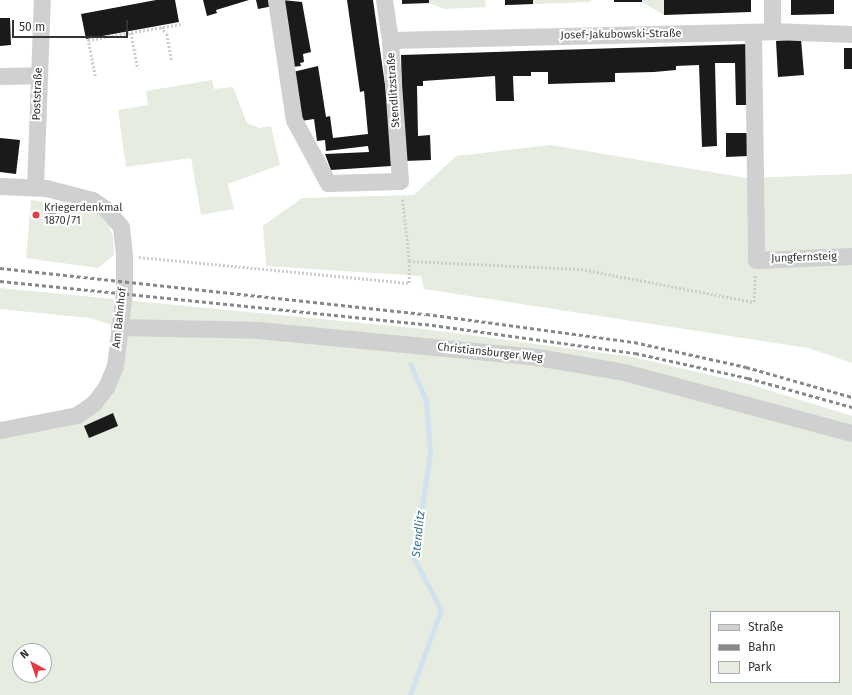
<!DOCTYPE html>
<meta charset="utf-8">
<style>
body{margin:0}
#map{position:relative;width:852px;height:695px;overflow:hidden;background:#fff;font-family:"Fira Sans",sans-serif}
div>[style]{position:absolute}
.green>*{inset:0;background:#e6ecdf}
.stream>*{height:4.5px;margin:-2.25px;padding:0 2.25px;transform-origin:2.25px;border-radius:2.25px;background:#cfe2ee}
.building>*{inset:0;background:#1a1a1a}
.path>*{height:2.5px;margin-top:-1.25px;transform-origin:0;background:repeating-linear-gradient(90deg,#cdcdcd 0 2px,transparent 0 4px)}
.minor>*{height:17px;margin:-8.5px;padding:0 8.5px;transform-origin:8.5px;border-radius:8.5px;background:#d0d0d0}
.rail>*{height:3px;margin-top:-1.5px;transform-origin:0;background:repeating-linear-gradient(90deg,#888 0 4px,transparent 0 7px)}
.trees>*{width:12px;height:12px;margin:-6px;border-radius:50%;background:#a2b095}
.dots>*{width:11px;height:11px;translate:-50% -50%;box-sizing:border-box;border:2px solid #fff;border-radius:50%}
span{translate:-50% -50%;white-space:nowrap;text-align:center;line-height:1.15;-webkit-text-stroke:4px #fff;paint-order:stroke}
.street-label{font-size:11px;color:#333}
.poi-label{font-size:11px;color:#333}
.left{translate:0 -50%;text-align:left}
.water-label{font-size:12px;color:#3f7597;font-style:italic}
.legend{position:absolute;left:710px;top:611px;width:130px;height:72px;box-sizing:border-box;background:#fff;border:1px solid #adadad;margin:0;padding:5px 7px;list-style:none;font-size:12px;color:#333}
.legend li{display:flex;align-items:center;gap:8px;height:20px}
.legend b{width:20px;border:1px solid #adadad}
.north{position:absolute;left:12px;top:643px;width:40px;height:40px;box-sizing:border-box;background:#fff;border:1px solid #adadad;border-radius:50%;rotate:320deg;font-size:11px;font-weight:700;line-height:16px;text-align:center;color:#333}
.north::after{content:'';display:block;margin:auto;width:14px;height:18px;background:#e63946;clip-path:polygon(50% 0,100% 100%,50% 72%,0 100%)}
.scale{position:absolute;left:12px;top:20px;width:116px;height:18px;box-sizing:border-box;border:2px solid #333;border-top:0;padding-left:5px;font-size:12px;line-height:14px;white-space:nowrap;color:#333;-webkit-text-stroke:3px #fff;paint-order:stroke}
</style>
<div id="map">
<div class="green">
<div style="clip-path:polygon(429px 0,485px 0,486px 7px,444px 9px,429px 3px)"></div>
<div style="clip-path:polygon(533px 0,591px 0,591px 2px,533px 4px)"></div>
<div style="clip-path:polygon(642px 0,664px 0,664px 15px,642px 2px)"></div>
<div style="clip-path:polygon(212px 80px,214px 89px,233px 87px,247px 123px,259px 128px,271px 126px,280px 165px,228px 184px,234px 209px,201px 215px,191px 158px,126px 167px,118px 110px,148px 105px,146px 91px)"></div>
<div style="clip-path:polygon(551px 145px,746px 178px,852px 174px,852px 363px,808px 348px,424px 289px,421px 276px,266px 266px,263px 226px,302px 198px,414px 195px,456px 156px)"></div>
<div style="clip-path:polygon(31px 200px,86px 207px,98px 213px,108px 224px,113px 236px,114px 255px,98px 268px,26px 258px)"></div>
<div style="clip-path:polygon(evenodd,0 288px,424px 329px,633px 357px,749px 384px,852px 416px,852px 695px,0 695px,0 430px,94px 403px,119px 327px,90px 318px,0 309px,0 288px,711px 612px,839px 612px,839px 682px,711px 682px,711px 612px,0 288px,20px 651px,44px 651px,44px 675px,20px 675px,20px 651px)"></div>
</div>
<div class="stream">
<div style="left:410px;top:695px;width:90px;rotate:-70deg"></div>
<div style="left:441px;top:610px;width:58px;rotate:-117.9deg"></div>
<div style="left:414px;top:559px;width:107px;rotate:-81.4deg"></div>
<div style="left:430px;top:453px;width:52px;rotate:-94.4deg"></div>
<div style="left:426px;top:401px;width:39px;rotate:-113deg"></div>
</div>
<div class="building">
<div style="clip-path:polygon(156px 0,175px 0,179px 22px,86px 39px,81px 14px)"></div>
<div style="clip-path:polygon(203px 0,249px 0,216px 10px,217px 13px,207px 16px)"></div>
<div style="clip-path:polygon(256px 0,272px 0,273px 6px,258px 9px)"></div>
<div style="clip-path:polygon(282px 0,302px 2px,311px 52px,303px 54px,304px 62px,300px 63px,301px 66px,293px 67px)"></div>
<div style="clip-path:polygon(347px 0,373px 0,389px 113px,391px 166px,331px 170px,325px 154px,369px 152px,368px 146px,326px 151px,325px 140px,317px 141px,314px 119px,301px 121px,293px 72px,318px 66px,326px 117px,330px 116px,333px 138px,368px 134px,364px 91px,360px 92px)"></div>
<div style="clip-path:polygon(402px 0,429px 0,429px 3px,402px 4px)"></div>
<div style="clip-path:polygon(505px 0,533px 0,533px 4px,505px 5px)"></div>
<div style="clip-path:polygon(614px 0,642px 0,642px 2px,614px 2px)"></div>
<div style="clip-path:polygon(664px 0,751px 0,751px 12px,664px 15px)"></div>
<div style="clip-path:polygon(791px 0,834px 0,834px 14px,791px 15px)"></div>
<div style="clip-path:polygon(0 18px,10px 18px,11px 45px,0 46px)"></div>
<div style="clip-path:polygon(801px 39px,804px 75px,778px 77px,776px 41px)"></div>
<div style="clip-path:polygon(749px 44px,751px 105px,736px 105px,735px 63px,715px 63px,717px 146px,702px 147px,699px 65px,676px 66px,676px 70px,654px 72px,615px 73px,615px 82px,548px 84px,548px 72px,531px 72px,531px 76px,513px 76px,514px 101px,496px 101px,495px 76px,423px 81px,423px 86px,417px 86px,418px 136px,430px 135px,431px 160px,404px 161px,401px 55px)"></div>
<div style="clip-path:polygon(844px 48px,852px 48px,852px 69px,844px 69px)"></div>
<div style="clip-path:polygon(726px 133px,749px 133px,749px 156px,726px 157px)"></div>
<div style="clip-path:polygon(0 138px,20px 140px,16px 174px,0 172px)"></div>
<div style="clip-path:polygon(113px 413px,118px 426px,89px 438px,84px 426px)"></div>
</div>
<div class="path">
<div style="left:161px;top:27px;width:9px;rotate:49deg"></div>
<div style="left:167px;top:34px;width:28px;rotate:80deg"></div>
<div style="left:131px;top:33px;width:36px;rotate:79deg"></div>
<div style="left:95px;top:76px;width:37px;rotate:-101deg"></div>
<div style="left:88px;top:40px;width:94px;rotate:-9.8deg"></div>
<div style="left:139px;top:257px;width:271px;rotate:5.5deg"></div>
<div style="left:409px;top:283px;width:22px;rotate:-90deg"></div>
<div style="left:409px;top:261px;width:64px;rotate:-96.2deg"></div>
<div style="left:409px;top:261px;width:172px;rotate:2.7deg"></div>
<div style="left:581px;top:269px;width:176px;rotate:10.8deg"></div>
<div style="left:754px;top:302px;width:28px;rotate:-88deg"></div>
</div>
<div class="minor">
<div style="left:276px;top:0;width:121px;rotate:81.5deg"></div>
<div style="left:294px;top:120px;width:72px;rotate:61.6deg"></div>
<div style="left:328px;top:183px;width:72px;rotate:-1.6deg"></div>
<div style="left:400px;top:181px;width:141px;rotate:-94.1deg"></div>
<div style="left:390px;top:40px;width:40px;rotate:-98.5deg"></div>
<div style="left:772px;top:0;width:31px;rotate:90deg"></div>
<div style="left:753px;top:32px;width:228px;rotate:89.2deg"></div>
<div style="left:756px;top:260px;width:96px;rotate:-2.4deg"></div>
<div style="left:390px;top:40px;width:382px;rotate:-1.3deg"></div>
<div style="left:772px;top:31px;width:80px;rotate:2.1deg"></div>
<div style="left:0;top:76px;width:39px;rotate:-1deg"></div>
<div style="left:0;top:186px;width:46px;rotate:2.5deg"></div>
<div style="left:46px;top:188px;width:48px;rotate:14.6deg"></div>
<div style="left:92px;top:200px;width:17px;rotate:33deg"></div>
<div style="left:106px;top:209px;width:23px;rotate:50deg"></div>
<div style="left:121px;top:227px;width:29px;rotate:84deg"></div>
<div style="left:124px;top:256px;width:36px;rotate:90deg"></div>
<div style="left:124px;top:292px;width:75px;rotate:96.9deg"></div>
<div style="left:115px;top:366px;width:23px;rotate:113deg"></div>
<div style="left:106px;top:387px;width:20px;rotate:127deg"></div>
<div style="left:94px;top:403px;width:21px;rotate:145deg"></div>
<div style="left:77px;top:415px;width:78px;rotate:169deg"></div>
<div style="left:35px;top:187px;width:187px;rotate:-87.9deg"></div>
<div style="left:119px;top:327px;width:139px;rotate:1.2deg"></div>
<div style="left:258px;top:330px;width:280px;rotate:5.5deg"></div>
<div style="left:537px;top:357px;width:88px;rotate:9.8deg"></div>
<div style="left:624px;top:372px;width:236px;rotate:15deg"></div>
</div>
<div class="rail">
<div style="left:0;top:268px;width:428px;rotate:6.2deg"></div>
<div style="left:426px;top:314px;width:210px;rotate:7.7deg"></div>
<div style="left:634px;top:342px;width:115px;rotate:12.6deg"></div>
<div style="left:746px;top:367px;width:110px;rotate:15.8deg"></div>
<div style="left:0;top:281px;width:427px;rotate:5.8deg"></div>
<div style="left:425px;top:324px;width:212px;rotate:7.9deg"></div>
<div style="left:635px;top:353px;width:116px;rotate:12.5deg"></div>
<div style="left:748px;top:378px;width:108px;rotate:15.6deg"></div>
</div>
<div class="trees">
<div style="left:52px;top:209px"></div>
</div>
<div class="dots">
<div style="left:36px;top:215px;background:#e63946"></div>
</div>
<div class="street-label">
<span style="left:621px;top:35px;rotate:-1deg">Josef-Jakubowski-Straße</span>
<span style="left:394px;top:90px;rotate:-94deg">Stendlitzstraße</span>
<span style="left:38px;top:94px;rotate:-88deg">Poststraße</span>
<span style="left:804px;top:258px;rotate:-2deg">Jungfernsteig</span>
<span style="left:120px;top:318px;rotate:-84deg">Am Bahnhof</span>
<span style="left:490px;top:353px;rotate:6deg">Christiansburger Weg</span>
</div>
<div class="poi-label">
<span class="left" style="left:44px;top:215px">Kriegerdenkmal<br>1870/71</span>
</div>
<div class="water-label">
<span style="left:419px;top:534px;rotate:-84deg">Stendlitz</span>
</div>
<ul class="legend">
<li><b style="height:5px;background:#d0d0d0"></b>Straße</li>
<li><b style="height:5px;background:#888"></b>Bahn</li>
<li><b style="height:11px;background:#e6ecdf"></b>Park</li>
</ul>
<div class="north">N</div>
<div class="scale">50 m</div>
</div>
